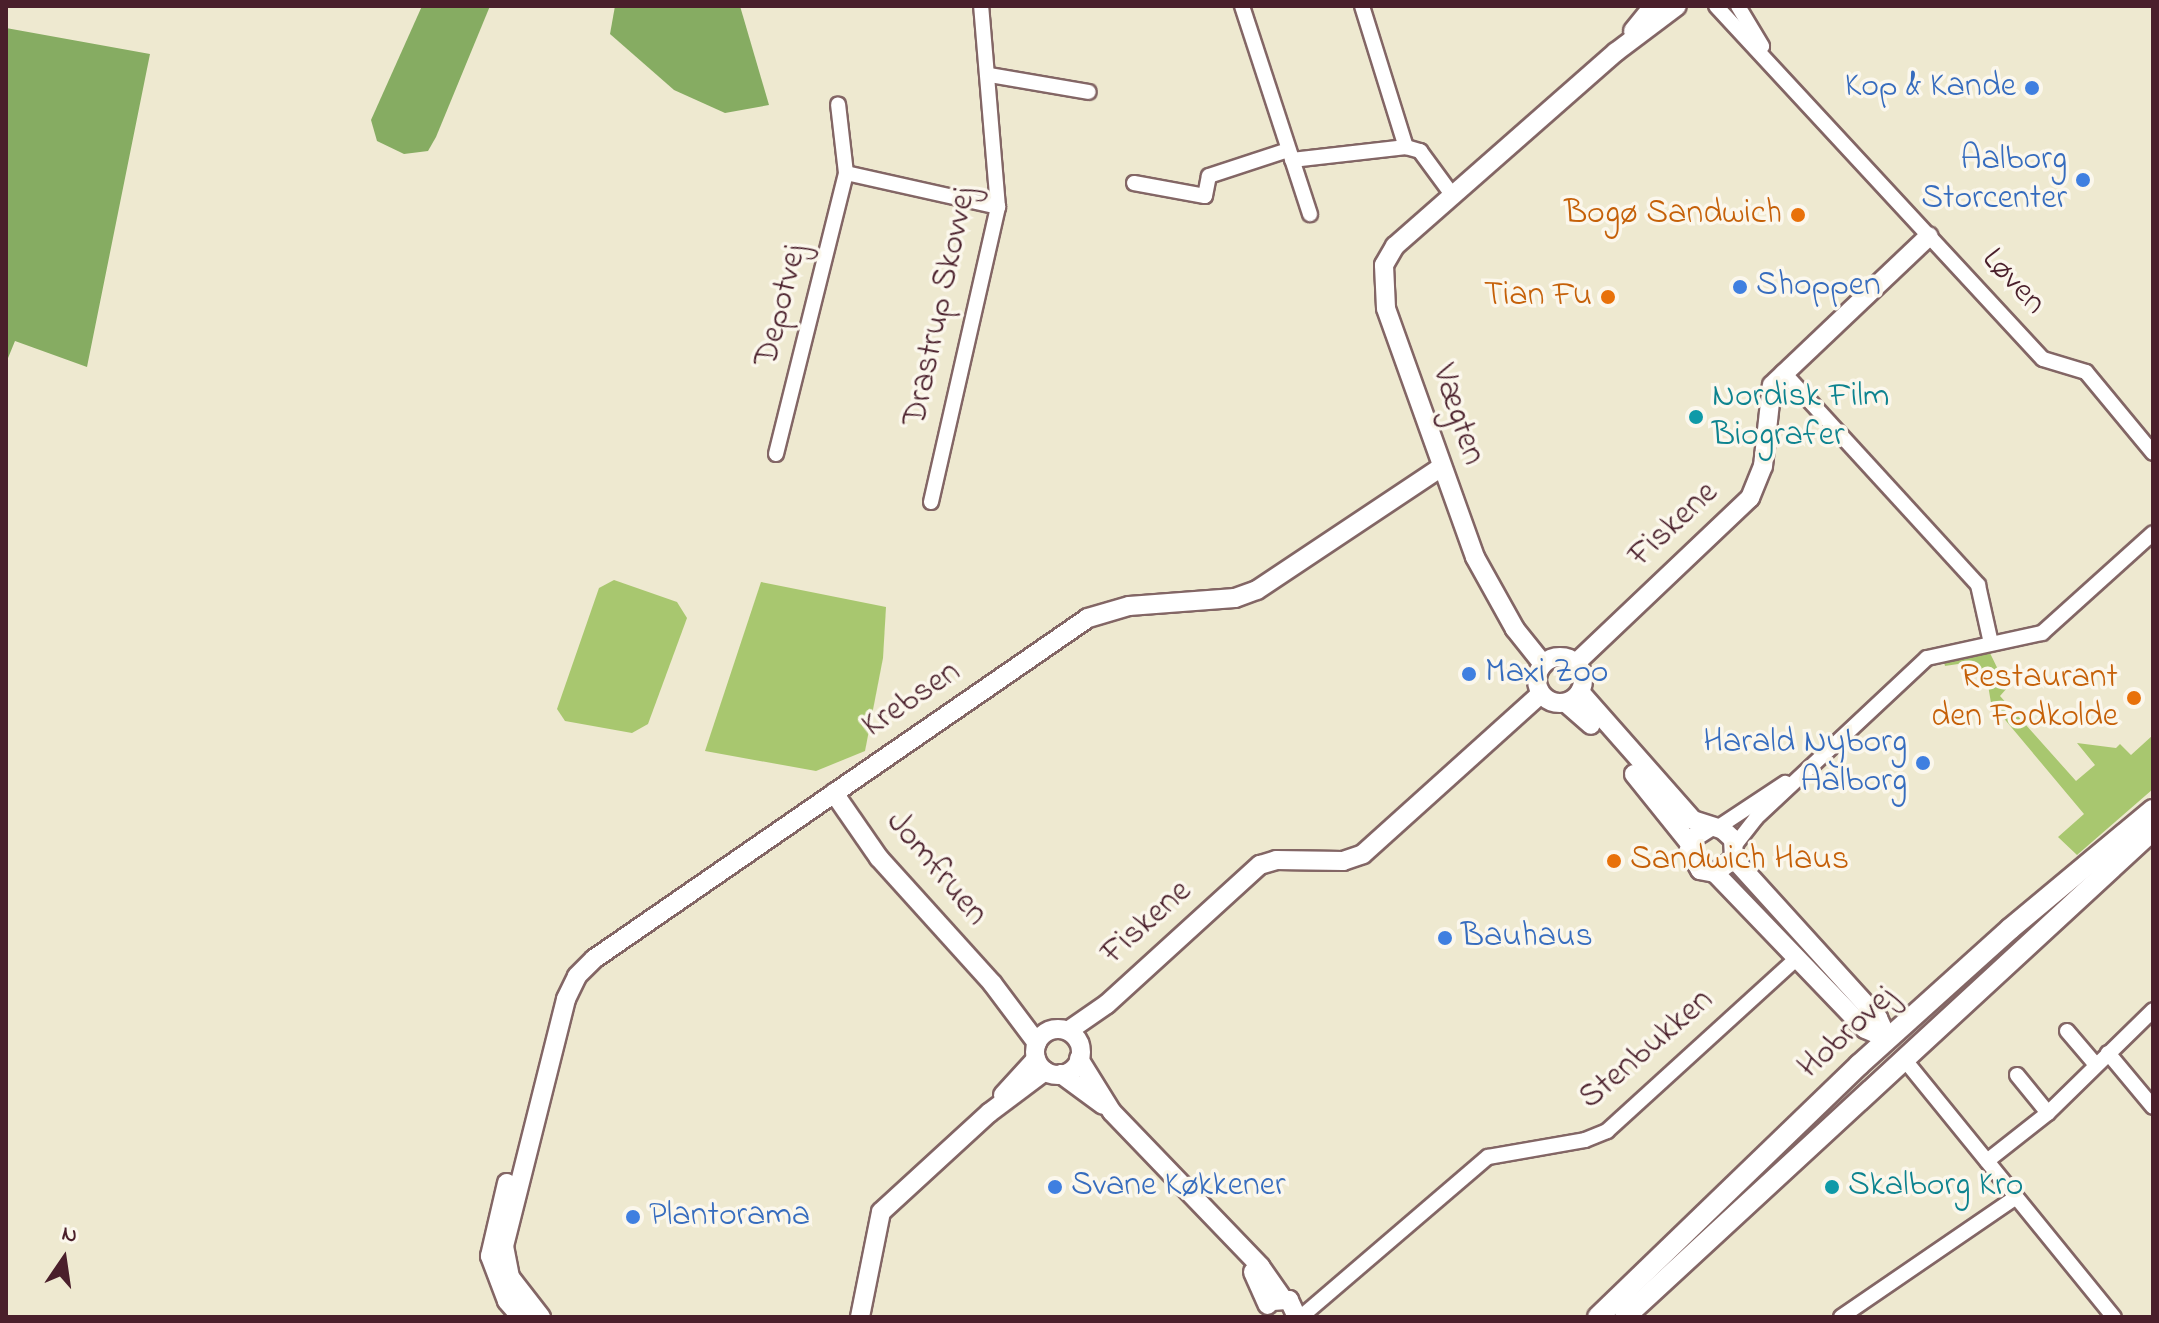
<!DOCTYPE html>
<meta charset="utf-8">
<style>
body{margin:0}
#map{position:relative;width:2159px;height:1323px;overflow:hidden;background:#eee9d0;font-family:"Indie Flower",sans-serif}
div>[style]{position:absolute}
.green>*{inset:0;background:#a8c76f}
.forest>*{inset:0;background:#86ac62}
.roads{filter:drop-shadow(2px 0 #836665) drop-shadow(-2px 0 #836665) drop-shadow(0 2px #836665) drop-shadow(0 -2px #836665)}
.minor>*{height:14px;margin:-7px;padding:0 7px;transform-origin:7px;border-radius:7px;background:#fff}
.tertiary>*{height:18px;margin:-9px;padding:0 9px;transform-origin:9px;border-radius:9px;background:#fff}
.tertiary>.ring{margin:-9px;padding:0;box-sizing:content-box;background:none;border:18px solid #fff;border-radius:50%}
.secondary>*{height:20px;margin:-10px;padding:0 10px;transform-origin:10px;border-radius:10px;background:#fff}
.dots>*{width:22px;height:22px;translate:-50% -50%;box-sizing:border-box;border:4px solid #fbf7ec;border-radius:50%}
span{translate:-50% -50%;white-space:nowrap;text-align:center;line-height:1.15;-webkit-text-stroke:7px #fbf7ec;paint-order:stroke}
.shop-label{font-size:34px;color:#366cbe}
.right{translate:-100% -50%;text-align:right}
.left{translate:0 -50%;text-align:left}
.food-label{font-size:34px;color:#c56008}
.street-label{font-size:34px;color:#4a1f2b}
.culture-label{font-size:34px;color:#0d838f}
.frame{position:absolute;inset:0;border:8px solid #4a1f2b;pointer-events:none}
.north{position:absolute;left:24px;top:1219px;width:80px;height:80px;-webkit-text-stroke:6px #fbf7ec;paint-order:stroke;rotate:13deg;font-size:22px;font-weight:700;line-height:32px;text-align:center;color:#4a1f2b}
.north::after{content:'';display:block;margin:auto;width:28px;height:36px;background:#4a1f2b;clip-path:polygon(50% 0,100% 100%,50% 72%,0 100%)}
</style>
<div id="map">
<div class="green">
<div style="clip-path:polygon(614px 580px,677px 602px,687px 618px,648px 724px,632px 733px,565px 721px,557px 709px,599px 588px)"></div>
<div style="clip-path:polygon(761px 582px,886px 607px,883px 658px,865px 751px,816px 771px,705px 751px)"></div>
<div style="clip-path:polygon(1989px 651px,2007px 688px,2000px 696px,2076px 781px,2095px 765px,2077px 743px,2116px 748px,2120px 744px,2131px 755px,2153px 735px,2153px 789px,2077px 855px,2058px 837px,2084px 814px,1991px 703px,1987px 679px,1958px 664px,1945px 666px,1943px 658px)"></div>
</div>
<div class="forest">
<div style="clip-path:polygon(422px 6px,490px 6px,436px 137px,428px 151px,404px 154px,377px 141px,371px 120px)"></div>
<div style="clip-path:polygon(615px 6px,740px 6px,769px 105px,725px 113px,674px 90px,610px 34px)"></div>
<div style="clip-path:polygon(6px 28px,150px 54px,87px 367px,15px 341px,6px 363px)"></div>
</div>
<div class="roads">
<div class="minor">
<div style="left:1242px;top:6px;width:219px;rotate:71.9deg"></div>
<div style="left:1362px;top:6px;width:148px;rotate:72.7deg"></div>
<div style="left:1716px;top:6px;width:481px;rotate:47.2deg"></div>
<div style="left:2043px;top:359px;width:45px;rotate:16.8deg"></div>
<div style="left:2086px;top:372px;width:105px;rotate:50.4deg"></div>
<div style="left:1738px;top:6px;width:47px;rotate:59deg"></div>
<div style="left:990px;top:75px;width:100px;rotate:9.7deg"></div>
<div style="left:1292px;top:160px;width:115px;rotate:-6.5deg"></div>
<div style="left:1406px;top:147px;width:15px;rotate:16deg"></div>
<div style="left:1420px;top:151px;width:56px;rotate:53.7deg"></div>
<div style="left:846px;top:173px;width:156px;rotate:12.6deg"></div>
<div style="left:1134px;top:183px;width:72px;rotate:10.4deg"></div>
<div style="left:1205px;top:196px;width:20px;rotate:-79deg"></div>
<div style="left:1209px;top:176px;width:83px;rotate:-18.2deg"></div>
<div style="left:1783px;top:372px;width:289px;rotate:47.5deg"></div>
<div style="left:1978px;top:585px;width:59px;rotate:77.4deg"></div>
<div style="left:776px;top:454px;width:290px;rotate:-76deg"></div>
<div style="left:846px;top:173px;width:69px;rotate:-96.6deg"></div>
<div style="left:931px;top:502px;width:303px;rotate:-77.2deg"></div>
<div style="left:998px;top:207px;width:202px;rotate:-94.8deg"></div>
<div style="left:1717px;top:828px;width:82px;rotate:-33.5deg"></div>
<div style="left:1735px;top:845px;width:34px;rotate:-52deg"></div>
<div style="left:1756px;top:818px;width:234px;rotate:-43.1deg"></div>
<div style="left:1927px;top:658px;width:118px;rotate:-12.3deg"></div>
<div style="left:2042px;top:633px;width:149px;rotate:-42deg"></div>
<div style="left:2067px;top:1031px;width:45px;rotate:49.5deg"></div>
<div style="left:2108px;top:1053px;width:70px;rotate:50.2deg"></div>
<div style="left:1904px;top:1059px;width:333px;rotate:50.9deg"></div>
<div style="left:2017px;top:1075px;width:49px;rotate:50.8deg"></div>
<div style="left:1987px;top:1161px;width:78px;rotate:-38.2deg"></div>
<div style="left:2048px;top:1113px;width:147px;rotate:-44.4deg"></div>
<div style="left:1301px;top:1317px;width:246px;rotate:-40.6deg"></div>
<div style="left:1488px;top:1157px;width:98px;rotate:-9.9deg"></div>
<div style="left:1585px;top:1140px;width:24px;rotate:-22deg"></div>
<div style="left:1607px;top:1131px;width:258px;rotate:-42.3deg"></div>
<div style="left:1841px;top:1317px;width:212px;rotate:-34.4deg"></div>
</div>
<div class="tertiary">
<div style="left:1633px;top:31px;width:32px;rotate:-51deg"></div>
<div class="ring" style="left:1537px;top:657px;width:28px;height:28px"></div>
<div style="left:1576px;top:663px;width:240px;rotate:-43.5deg"></div>
<div style="left:1750px;top:498px;width:35px;rotate:-68deg"></div>
<div style="left:1763px;top:466px;width:81px;rotate:-83.7deg"></div>
<div style="left:1772px;top:385px;width:216px;rotate:-43.5deg"></div>
<div style="left:1543px;top:664px;width:45px;rotate:-128.7deg"></div>
<div style="left:1515px;top:629px;width:82px;rotate:-119.1deg"></div>
<div style="left:1475px;top:557px;width:264px;rotate:-109.7deg"></div>
<div style="left:1386px;top:308px;width:43px;rotate:-92.7deg"></div>
<div style="left:1384px;top:265px;width:22px;rotate:-60deg"></div>
<div style="left:1395px;top:246px;width:294px;rotate:-41.3deg"></div>
<div style="left:1616px;top:52px;width:76px;rotate:-37deg"></div>
<div style="left:1580px;top:692px;width:171px;rotate:48.6deg"></div>
<div style="left:1693px;top:820px;width:32px;rotate:18deg"></div>
<div style="left:1723px;top:830px;width:13px;rotate:42deg"></div>
<div style="left:1733px;top:839px;width:20px;rotate:87deg"></div>
<div style="left:1734px;top:859px;width:24px;rotate:144deg"></div>
<div style="left:1715px;top:873px;width:15px;rotate:-169deg"></div>
<div style="left:1700px;top:870px;width:23px;rotate:-119deg"></div>
<div style="left:1689px;top:850px;width:13px;rotate:-72deg"></div>
<div style="left:1693px;top:838px;width:19px;rotate:-32deg"></div>
<div style="left:1566px;top:703px;width:33px;rotate:41deg"></div>
<div style="left:1634px;top:774px;width:90px;rotate:51.3deg"></div>
<div style="left:834px;top:793px;width:79px;rotate:55.3deg"></div>
<div style="left:879px;top:858px;width:169px;rotate:47.9deg"></div>
<div style="left:992px;top:983px;width:75px;rotate:53.1deg"></div>
<div style="left:1734px;top:859px;width:215px;rotate:47.8deg"></div>
<div style="left:1878px;top:1018px;width:23px;rotate:65deg"></div>
<div style="left:1715px;top:873px;width:216px;rotate:46.1deg"></div>
<div style="left:1865px;top:1029px;width:25px;rotate:23deg"></div>
<div class="ring" style="left:1035px;top:1029px;width:28px;height:28px"></div>
<div style="left:1068px;top:1031px;width:47px;rotate:-34.7deg"></div>
<div style="left:1107px;top:1004px;width:207px;rotate:-42.3deg"></div>
<div style="left:1260px;top:865px;width:17px;rotate:-17deg"></div>
<div style="left:1276px;top:860px;width:67px;rotate:0.9deg"></div>
<div style="left:1343px;top:861px;width:21px;rotate:-19deg"></div>
<div style="left:1363px;top:854px;width:239px;rotate:-42deg"></div>
<div style="left:1079px;top:1059px;width:62px;rotate:58.1deg"></div>
<div style="left:1112px;top:1112px;width:214px;rotate:46.1deg"></div>
<div style="left:1260px;top:1266px;width:39px;rotate:55deg"></div>
<div style="left:1061px;top:1074px;width:52px;rotate:36.4deg"></div>
<div style="left:1003px;top:1095px;width:49px;rotate:-47.5deg"></div>
<div style="left:507px;top:1183px;width:75px;rotate:103.1deg"></div>
<div style="left:490px;top:1256px;width:48px;rotate:69.3deg"></div>
<div style="left:507px;top:1301px;width:21px;rotate:49deg"></div>
<div style="left:1253px;top:1272px;width:36px;rotate:66deg"></div>
<div style="left:1273px;top:1301px;width:16px;rotate:-4deg"></div>
<div style="left:1289px;top:1300px;width:19px;rotate:65deg"></div>
<div style="left:541px;top:1317px;width:51px;rotate:-127.8deg"></div>
<div style="left:510px;top:1277px;width:32px;rotate:-101deg"></div>
<div style="left:504px;top:1246px;width:255px;rotate:-75.9deg"></div>
<div style="left:566px;top:999px;width:25px;rotate:-64deg"></div>
<div style="left:577px;top:976px;width:24px;rotate:-45deg"></div>
<div style="left:594px;top:959px;width:600px;rotate:-34.62deg"></div>
<div style="left:1088px;top:618px;width:43px;rotate:-16.3deg"></div>
<div style="left:1129px;top:606px;width:106px;rotate:-4.3deg"></div>
<div style="left:1235px;top:598px;width:23px;rotate:-20deg"></div>
<div style="left:1257px;top:590px;width:220px;rotate:-33.7deg"></div>
<div style="left:860px;top:1317px;width:107px;rotate:-78.7deg"></div>
<div style="left:881px;top:1212px;width:147px;rotate:-42.5deg"></div>
<div style="left:989px;top:1113px;width:70px;rotate:-36.9deg"></div>
</div>
<div class="secondary">
<div style="left:1598px;top:1317px;width:363px;rotate:-44deg"></div>
<div style="left:1859px;top:1065px;width:203px;rotate:-42deg"></div>
<div style="left:2010px;top:929px;width:186px;rotate:-39.8deg"></div>
<div style="left:1625px;top:1317px;width:718px;rotate:-42.69deg"></div>
</div>
</div>
<div class="dots">
<div style="left:2032px;top:88px;background:#3f7fe0"></div>
<div style="left:2083px;top:180px;background:#3f7fe0"></div>
<div style="left:1798px;top:215px;background:#e8710a"></div>
<div style="left:1740px;top:287px;background:#3f7fe0"></div>
<div style="left:1608px;top:297px;background:#e8710a"></div>
<div style="left:1696px;top:417px;background:#0f9aa8"></div>
<div style="left:1469px;top:674px;background:#3f7fe0"></div>
<div style="left:2134px;top:698px;background:#e8710a"></div>
<div style="left:1923px;top:763px;background:#3f7fe0"></div>
<div style="left:1614px;top:861px;background:#e8710a"></div>
<div style="left:1445px;top:938px;background:#3f7fe0"></div>
<div style="left:1055px;top:1187px;background:#3f7fe0"></div>
<div style="left:1832px;top:1187px;background:#0f9aa8"></div>
<div style="left:633px;top:1217px;background:#3f7fe0"></div>
</div>
<div class="shop-label">
<span class="right" style="left:2016px;top:88px">Kop &amp; Kande</span>
<span class="right" style="left:2067px;top:180px">Aalborg<br>Storcenter</span>
<span class="left" style="left:1756px;top:287px">Shoppen</span>
<span class="left" style="left:1485px;top:674px">Maxi Zoo</span>
<span class="right" style="left:1907px;top:763px">Harald Nyborg<br>Aalborg</span>
<span class="left" style="left:1461px;top:938px">Bauhaus</span>
<span class="left" style="left:1071px;top:1187px">Svane Køkkener</span>
<span class="left" style="left:649px;top:1217px">Plantorama</span>
</div>
<div class="food-label">
<span class="right" style="left:1782px;top:215px">Bogø Sandwich</span>
<span class="right" style="left:1592px;top:297px">Tian Fu</span>
<span class="right" style="left:2118px;top:698px">Restaurant<br>den Fodkolde</span>
<span class="left" style="left:1630px;top:861px">Sandwich Haus</span>
</div>
<div class="street-label">
<span style="left:2013px;top:282px;rotate:47deg">Løven</span>
<span style="left:782px;top:306px;rotate:-76deg">Depotvej</span>
<span style="left:941px;top:307px;rotate:-78deg">Drastrup Skovvej</span>
<span style="left:1457px;top:415px;rotate:71deg">Vægten</span>
<span style="left:1674px;top:525px;rotate:-43deg">Fiskene</span>
<span style="left:912px;top:700px;rotate:-34deg">Krebsen</span>
<span style="left:936px;top:869px;rotate:50deg">Jomfruen</span>
<span style="left:1147px;top:923px;rotate:-42deg">Fiskene</span>
<span style="left:1848px;top:1033px;rotate:-43deg">Hobrovej</span>
<span style="left:1647px;top:1050px;rotate:-41deg">Stenbukken</span>
</div>
<div class="culture-label">
<span class="left" style="left:1712px;top:417px">Nordisk Film<br>Biografer</span>
<span class="left" style="left:1848px;top:1187px">Skalborg Kro</span>
</div>
<div class="frame"></div>
<div class="north">N</div>
</div>
